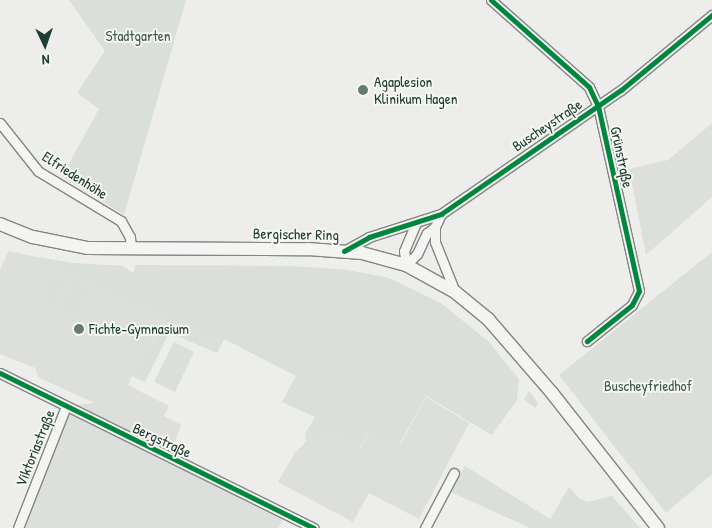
<!DOCTYPE html>
<meta charset="utf-8">
<style>
body{margin:0}
#map{position:relative;width:712px;height:528px;overflow:hidden;background:#edeeeb;font-family:"Patrick Hand",sans-serif}
div>[style]{position:absolute}
.built>*{inset:0;background:#dcdfdb}
.green>*{inset:0;background:#dadfda}
.round{border-radius:50%}
.roads{filter:drop-shadow(1px 0 #818784) drop-shadow(-1px 0 #818784) drop-shadow(0 1px #818784) drop-shadow(0 -1px #818784)}
.minor>*{height:9px;margin:-4.5px;padding:0 4.5px;transform-origin:4.5px;border-radius:4.5px;background:#f4f4f2}
.secondary>*{height:12px;margin:-6px;padding:0 6px;transform-origin:6px;border-radius:6px;background:#f4f4f2}
.cycleway>*{height:5px;margin:-2.5px;padding:0 2.5px;transform-origin:2.5px;border-radius:2.5px;background:#00873e}
.dots>*{width:14px;height:14px;translate:-50% -50%;box-sizing:border-box;border:2px solid #f6f6f2;border-radius:50%}
span{translate:-50% -50%;white-space:nowrap;text-align:center;line-height:1.15;-webkit-text-stroke:4px #f6f6f2;paint-order:stroke}
.park-label{font-size:15px;color:#415b52}
.poi-label{font-size:15px;color:#1f3d34}
.left{translate:0 -50%;text-align:left}
.street-label{font-size:15px;color:#1f3d34}
.north{position:absolute;left:20px;top:20px;width:50px;height:50px;-webkit-text-stroke:4px #f6f6f2;paint-order:stroke;rotate:177deg;font-size:14px;font-weight:700;line-height:20px;text-align:center;color:#1f3d34}
.north::after{content:'';display:block;margin:auto;width:18px;height:22px;background:#1f3d34;clip-path:polygon(50% 0,100% 100%,50% 72%,0 100%)}
</style>
<div id="map">
<div class="built">
<div style="clip-path:polygon(712px 123px,712px 197px,646px 255px,629px 169px,668px 160px)"></div>
<div style="clip-path:polygon(9px 251px,60px 262px,122px 266px,224px 339px,217px 353px,158px 328px,141px 362px,138px 361px,128px 385px,169px 406px,164px 416px,181px 425px,170px 457px,286px 514px,278px 528px,18px 528px,66px 406px,95px 403px,39px 378px,35px 368px,0 354px,0 269px)"></div>
<div style="clip-path:polygon(426px 397px,469px 423px,419px 519px,369px 493px,353px 522px,278px 482px,296px 451px,309px 457px,321px 435px,330px 439px,333px 433px,361px 447px,368px 434px,400px 445px)"></div>
</div>
<div class="green">
<div style="clip-path:polygon(69px 0,186px 0,124px 215px,62px 176px,99px 109px,77px 93px,105px 51px)"></div>
<div style="clip-path:polygon(712px 252px,712px 474px,666px 513px,559px 375px)"></div>
<div style="clip-path:polygon(38px 257px,83px 265px,122px 266px,133px 273px,136px 265px,293px 266px,348px 270px,389px 278px,441px 303px,489px 342px,519px 379px,517px 400px,492px 435px,426px 396px,399px 445px,368px 434px,360px 447px,333px 433px,330px 439px,321px 435px,309px 457px,297px 451px,306px 441px,305px 434px,315px 417px,282px 402px,296px 376px,224px 339px,217px 353px,170px 331px,145px 382px,132px 376px,138px 361px,141px 362px,160px 325px,169px 330px,166px 324px,215px 346px,218px 340px,53px 264px,51px 269px,38px 264px,41px 259px)"></div>
<div style="clip-path:polygon(51px 277px,62px 283px,52px 303px,41px 298px)"></div>
<div style="clip-path:polygon(73px 282px,89px 289px,78px 313px,62px 306px)"></div>
<div style="clip-path:polygon(174px 342px,194px 352px,175px 392px,154px 382px)"></div>
<div style="clip-path:polygon(529px 391px,538px 403px,535px 408px,524px 399px)"></div>
<div class="round" style="left:97.5px;top:393.5px;width:11px;height:11px"></div>
<div style="clip-path:polygon(465px 466px,550px 519px,569px 487px,580px 499px,587px 502px,612px 496px,640px 528px,530px 528px,451px 492px)"></div>
</div>
<div class="roads">
<div class="minor">
<div style="left:491px;top:0;width:131px;rotate:41.6deg"></div>
<div style="left:589px;top:87px;width:21px;rotate:65deg"></div>
<div style="left:598px;top:106px;width:189px;rotate:77.5deg"></div>
<div style="left:639px;top:291px;width:16px;rotate:117deg"></div>
<div style="left:632px;top:305px;width:58px;rotate:141.3deg"></div>
<div style="left:0;top:123px;width:61px;rotate:51.6deg"></div>
<div style="left:38px;top:171px;width:97px;rotate:31.1deg"></div>
<div style="left:121px;top:221px;width:18px;rotate:61deg"></div>
<div style="left:130px;top:237px;width:12px;rotate:85deg"></div>
<div style="left:441px;top:214px;width:14px;rotate:115deg"></div>
<div style="left:435px;top:227px;width:15px;rotate:90deg"></div>
<div style="left:435px;top:242px;width:54px;rotate:68.2deg"></div>
<div style="left:344px;top:251px;width:29px;rotate:-29deg"></div>
<div style="left:369px;top:237px;width:76px;rotate:-17.7deg"></div>
<div style="left:441px;top:214px;width:219px;rotate:-34.6deg"></div>
<div style="left:621px;top:90px;width:118px;rotate:-39.5deg"></div>
<div style="left:406px;top:265px;width:16px;rotate:-45deg"></div>
<div style="left:417px;top:254px;width:23px;rotate:-65deg"></div>
<div style="left:427px;top:233px;width:10px;rotate:-37deg"></div>
<div style="left:406px;top:265px;width:14px;rotate:-98deg"></div>
<div style="left:404px;top:251px;width:30px;rotate:-67deg"></div>
<div style="left:0;top:373px;width:350px;rotate:26.3deg"></div>
<div style="left:18px;top:528px;width:131px;rotate:-68.5deg"></div>
<div style="left:425px;top:528px;width:62px;rotate:-62.2deg"></div>
</div>
<div class="secondary">
<div style="left:0;top:224px;width:35px;rotate:22deg"></div>
<div style="left:33px;top:237px;width:55px;rotate:11.5deg"></div>
<div style="left:87px;top:248px;width:221px;rotate:0.3deg"></div>
<div style="left:308px;top:249px;width:54px;rotate:4.2deg"></div>
<div style="left:362px;top:253px;width:46px;rotate:15.3deg"></div>
<div style="left:406px;top:265px;width:56px;rotate:28.9deg"></div>
<div style="left:455px;top:292px;width:43px;rotate:39.3deg"></div>
<div style="left:488px;top:319px;width:98px;rotate:49.1deg"></div>
<div style="left:552px;top:393px;width:172px;rotate:51.9deg"></div>
</div>
</div>
<div class="cycleway">
<div style="left:491px;top:0;width:131px;rotate:41.6deg"></div>
<div style="left:589px;top:87px;width:21px;rotate:65deg"></div>
<div style="left:598px;top:106px;width:189px;rotate:77.5deg"></div>
<div style="left:639px;top:291px;width:16px;rotate:117deg"></div>
<div style="left:632px;top:305px;width:58px;rotate:141.3deg"></div>
<div style="left:344px;top:251px;width:29px;rotate:-29deg"></div>
<div style="left:369px;top:237px;width:76px;rotate:-17.7deg"></div>
<div style="left:441px;top:214px;width:219px;rotate:-34.6deg"></div>
<div style="left:621px;top:90px;width:118px;rotate:-39.5deg"></div>
<div style="left:0;top:373px;width:350px;rotate:26.3deg"></div>
</div>
<div class="dots">
<div style="left:363px;top:90px;background:#677b74"></div>
<div style="left:79px;top:329px;background:#677b74"></div>
</div>
<div class="park-label">
<span style="left:138px;top:36px">Stadtgarten</span>
<span style="left:648px;top:386px">Buscheyfriedhof</span>
</div>
<div class="poi-label">
<span class="left" style="left:374px;top:90px">Agaplesion<br>Klinikum Hagen</span>
<span class="left" style="left:89px;top:329px">Fichte-Gymnasium</span>
</div>
<div class="street-label">
<span style="left:547px;top:125px;rotate:-34deg">Buscheystraße</span>
<span style="left:622px;top:157px;rotate:78deg">Grünstraße</span>
<span style="left:75px;top:175px;rotate:33deg">Elfriedenhöhe</span>
<span style="left:296px;top:234px;rotate:1deg">Bergischer Ring</span>
<span style="left:162px;top:440px;rotate:25deg">Bergstraße</span>
<span style="left:35px;top:448px;rotate:-68deg">Viktoriastraße</span>
</div>
<div class="north">N</div>
</div>
